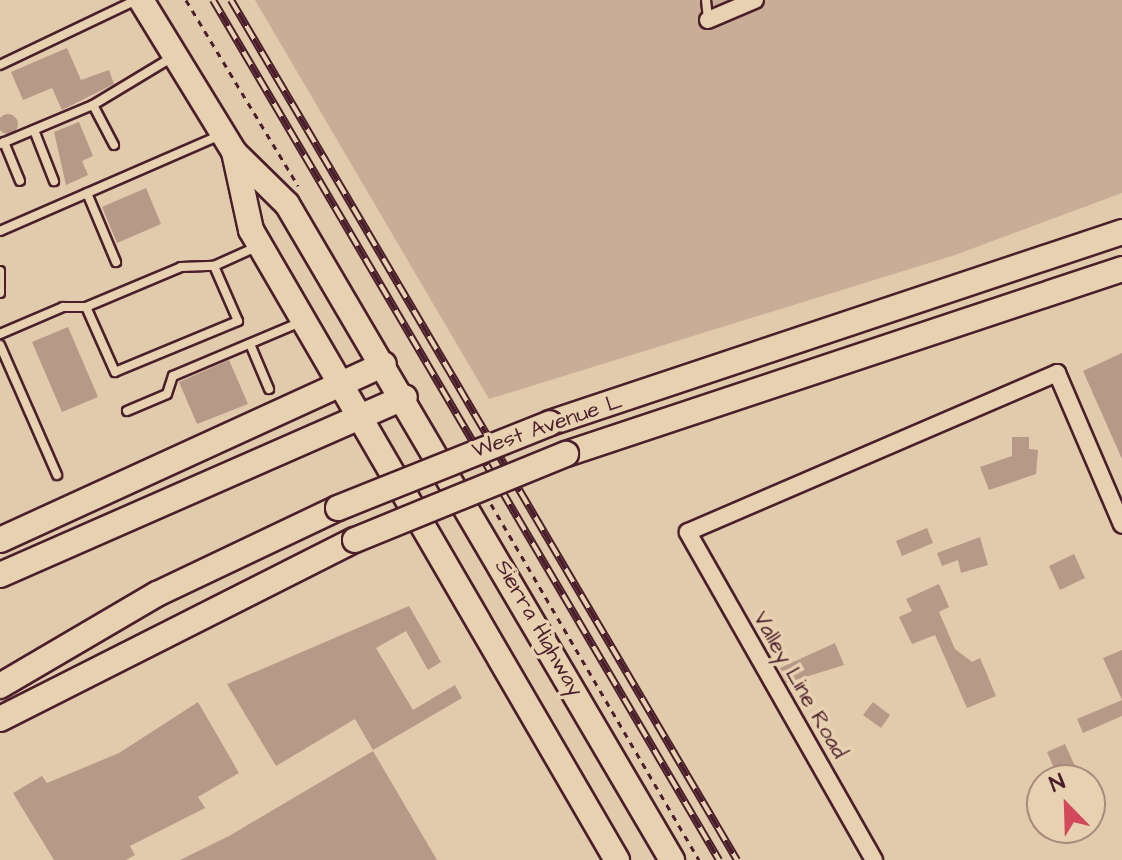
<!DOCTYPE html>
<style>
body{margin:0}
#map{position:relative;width:1122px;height:860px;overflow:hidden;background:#e2caac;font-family:"Architects Daughter",sans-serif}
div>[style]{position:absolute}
.green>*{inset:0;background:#c9ad96}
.building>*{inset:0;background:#b79988}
.round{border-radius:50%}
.path>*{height:3px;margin-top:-1.5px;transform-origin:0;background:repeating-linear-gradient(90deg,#4a1f2b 0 6px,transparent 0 12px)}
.roads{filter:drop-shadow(2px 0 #4a1f2b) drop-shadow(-2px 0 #4a1f2b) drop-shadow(0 2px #4a1f2b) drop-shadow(0 -2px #4a1f2b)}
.service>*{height:8px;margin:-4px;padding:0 4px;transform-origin:4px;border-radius:4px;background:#e8d1b1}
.minor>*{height:16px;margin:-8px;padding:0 8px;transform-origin:8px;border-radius:8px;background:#e8d1b1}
.primary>*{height:24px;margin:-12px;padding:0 12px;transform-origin:12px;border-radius:12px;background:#e8d1b1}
.rail>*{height:8px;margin-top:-4px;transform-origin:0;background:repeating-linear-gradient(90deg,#e8d1b1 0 15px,#4a1f2b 0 30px);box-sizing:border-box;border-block:2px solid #4a1f2b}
.bridges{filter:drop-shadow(2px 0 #4a1f2b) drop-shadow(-2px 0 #4a1f2b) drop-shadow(0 2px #4a1f2b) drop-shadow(0 -2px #4a1f2b)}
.primary-bridge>*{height:24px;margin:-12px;padding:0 12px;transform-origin:12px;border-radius:12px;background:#e8d1b1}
span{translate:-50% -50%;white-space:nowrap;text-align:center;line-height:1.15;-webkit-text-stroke:7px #e8d1b1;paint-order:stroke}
.street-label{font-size:22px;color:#4a1f2b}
.north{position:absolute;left:1026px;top:764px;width:80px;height:80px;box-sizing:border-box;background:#e8d1b1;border:2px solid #a98a7b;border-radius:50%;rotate:337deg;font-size:22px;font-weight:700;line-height:32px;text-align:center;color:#4a1f2b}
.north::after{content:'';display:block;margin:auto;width:28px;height:36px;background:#d1495b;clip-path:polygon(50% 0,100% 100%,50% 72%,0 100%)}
</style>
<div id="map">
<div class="green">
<div style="clip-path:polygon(255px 0,1122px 0,1122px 193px,955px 255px,489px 399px)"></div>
</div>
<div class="building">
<div style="clip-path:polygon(67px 48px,81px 80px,109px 70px,114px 84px,62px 110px,52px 88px,23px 100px,11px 72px)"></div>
<div class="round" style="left:-2px;top:114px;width:20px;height:20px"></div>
<div style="clip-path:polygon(79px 122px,93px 156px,82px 161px,88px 175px,66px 185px,54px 132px)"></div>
<div style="clip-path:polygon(146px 188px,161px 224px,117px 243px,102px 207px)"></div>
<div style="clip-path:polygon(68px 327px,98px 397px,62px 412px,32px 342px)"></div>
<div style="clip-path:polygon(1122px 353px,1122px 459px,1083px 371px)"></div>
<div style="clip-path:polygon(229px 360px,248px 404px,197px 424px,179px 382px)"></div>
<div style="clip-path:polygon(1012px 437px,1029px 437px,1029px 449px,1038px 450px,1036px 474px,989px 490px,980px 467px,1012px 456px)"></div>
<div style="clip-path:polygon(927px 528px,933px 543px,902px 556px,896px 541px)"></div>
<div style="clip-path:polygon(980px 537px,988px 565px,961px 573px,958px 560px,942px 566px,937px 553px)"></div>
<div style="clip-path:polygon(1074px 554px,1085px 578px,1060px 590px,1049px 566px)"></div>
<div style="clip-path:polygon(939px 584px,949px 607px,939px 612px,955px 649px,972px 662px,980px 658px,996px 696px,967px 708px,935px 635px,912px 644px,899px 617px,912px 611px,906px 599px)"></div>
<div style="clip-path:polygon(409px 606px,441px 662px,428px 670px,406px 631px,376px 648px,413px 710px,455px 685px,462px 698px,373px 750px,355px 719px,276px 766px,227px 684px)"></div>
<div style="clip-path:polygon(835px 643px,844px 665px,786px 683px,780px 668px)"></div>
<div style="clip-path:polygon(1122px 650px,1122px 716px,1083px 733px,1077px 719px,1122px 700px,1103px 658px)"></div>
<div style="clip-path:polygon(198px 702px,239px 773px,198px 797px,205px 808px,130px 846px,135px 855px,126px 860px,54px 860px,13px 793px,42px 776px,47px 783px,119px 753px)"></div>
<div style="clip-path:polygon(873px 702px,890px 715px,881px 728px,863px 715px)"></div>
<div style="clip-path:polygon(1065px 744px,1078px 773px,1059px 780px,1047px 752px)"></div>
<div style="clip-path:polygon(373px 751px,437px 860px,180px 860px,229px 836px)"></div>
</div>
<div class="path">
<div style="left:186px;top:0;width:217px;rotate:58.9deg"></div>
<div style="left:491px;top:504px;width:412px;rotate:59.7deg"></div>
</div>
<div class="roads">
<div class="service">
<div style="left:706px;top:0;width:19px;rotate:84deg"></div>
<div style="left:0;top:65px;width:151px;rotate:-25.5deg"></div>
<div style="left:34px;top:130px;width:55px;rotate:68.6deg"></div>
<div style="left:4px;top:142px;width:42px;rotate:67.7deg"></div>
<div style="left:0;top:144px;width:101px;rotate:-22.8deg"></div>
<div style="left:114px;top:145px;width:45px;rotate:-117.7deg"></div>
<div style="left:93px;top:105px;width:91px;rotate:-31.1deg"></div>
<div style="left:87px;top:193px;width:75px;rotate:67.2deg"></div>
<div style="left:0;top:231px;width:239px;rotate:-23.5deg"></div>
<div style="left:214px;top:266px;width:60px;rotate:66.4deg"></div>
<div style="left:238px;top:321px;width:133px;rotate:157.5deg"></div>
<div style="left:115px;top:372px;width:71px;rotate:-114deg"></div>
<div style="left:86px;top:307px;width:103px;rotate:-22.8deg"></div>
<div style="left:181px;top:267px;width:33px;rotate:-2deg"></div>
<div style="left:214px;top:266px;width:46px;rotate:-24.3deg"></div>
<div style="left:0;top:271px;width:22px;rotate:90deg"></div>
<div style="left:0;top:334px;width:69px;rotate:-23.2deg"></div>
<div style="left:63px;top:307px;width:23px"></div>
<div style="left:250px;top:344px;width:49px;rotate:67.1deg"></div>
<div style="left:0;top:345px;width:142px;rotate:66.3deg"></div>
<div style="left:127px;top:411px;width:43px;rotate:-23deg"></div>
<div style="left:167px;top:394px;width:19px;rotate:-72deg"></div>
<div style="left:173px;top:376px;width:139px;rotate:-22.9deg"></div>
</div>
<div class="minor">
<div style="left:708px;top:20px;width:51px;rotate:-23.1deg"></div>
<div style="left:874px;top:860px;width:377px;rotate:-119.6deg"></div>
<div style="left:688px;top:532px;width:402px;rotate:-23.3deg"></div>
<div style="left:1057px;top:373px;width:165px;rotate:66.8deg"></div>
</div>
<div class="primary">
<div style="left:141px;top:0;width:178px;rotate:58.5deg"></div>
<div style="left:234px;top:152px;width:74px;rotate:44.5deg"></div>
<div style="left:287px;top:204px;width:761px;rotate:59.59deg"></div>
<div style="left:234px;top:152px;width:80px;rotate:77.7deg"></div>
<div style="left:251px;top:230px;width:729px;rotate:59.85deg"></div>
<div style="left:550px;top:423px;width:603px;rotate:-18.46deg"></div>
<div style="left:566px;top:454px;width:586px;rotate:-18.4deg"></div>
<div style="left:0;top:540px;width:422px;rotate:-24.6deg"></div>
<div style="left:0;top:575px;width:442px;rotate:-23.7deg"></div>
<div style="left:0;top:686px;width:182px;rotate:-30.4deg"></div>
<div style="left:157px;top:594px;width:200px;rotate:-25.4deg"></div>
<div style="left:0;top:719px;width:398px;rotate:-26.8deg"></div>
</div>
</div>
<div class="rail">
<div style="left:213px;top:0;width:998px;rotate:59.53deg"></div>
<div style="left:231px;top:0;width:998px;rotate:59.53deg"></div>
</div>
<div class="bridges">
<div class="primary-bridge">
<div style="left:338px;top:508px;width:228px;rotate:-21.8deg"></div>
<div style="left:355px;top:540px;width:228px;rotate:-22.2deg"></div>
</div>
</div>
<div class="street-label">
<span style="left:547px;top:426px;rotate:-19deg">West Avenue L</span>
<span style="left:539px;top:628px;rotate:60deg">Sierra Highway</span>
<span style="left:800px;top:685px;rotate:60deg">Valley Line Road</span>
</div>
<div class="north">N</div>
</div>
